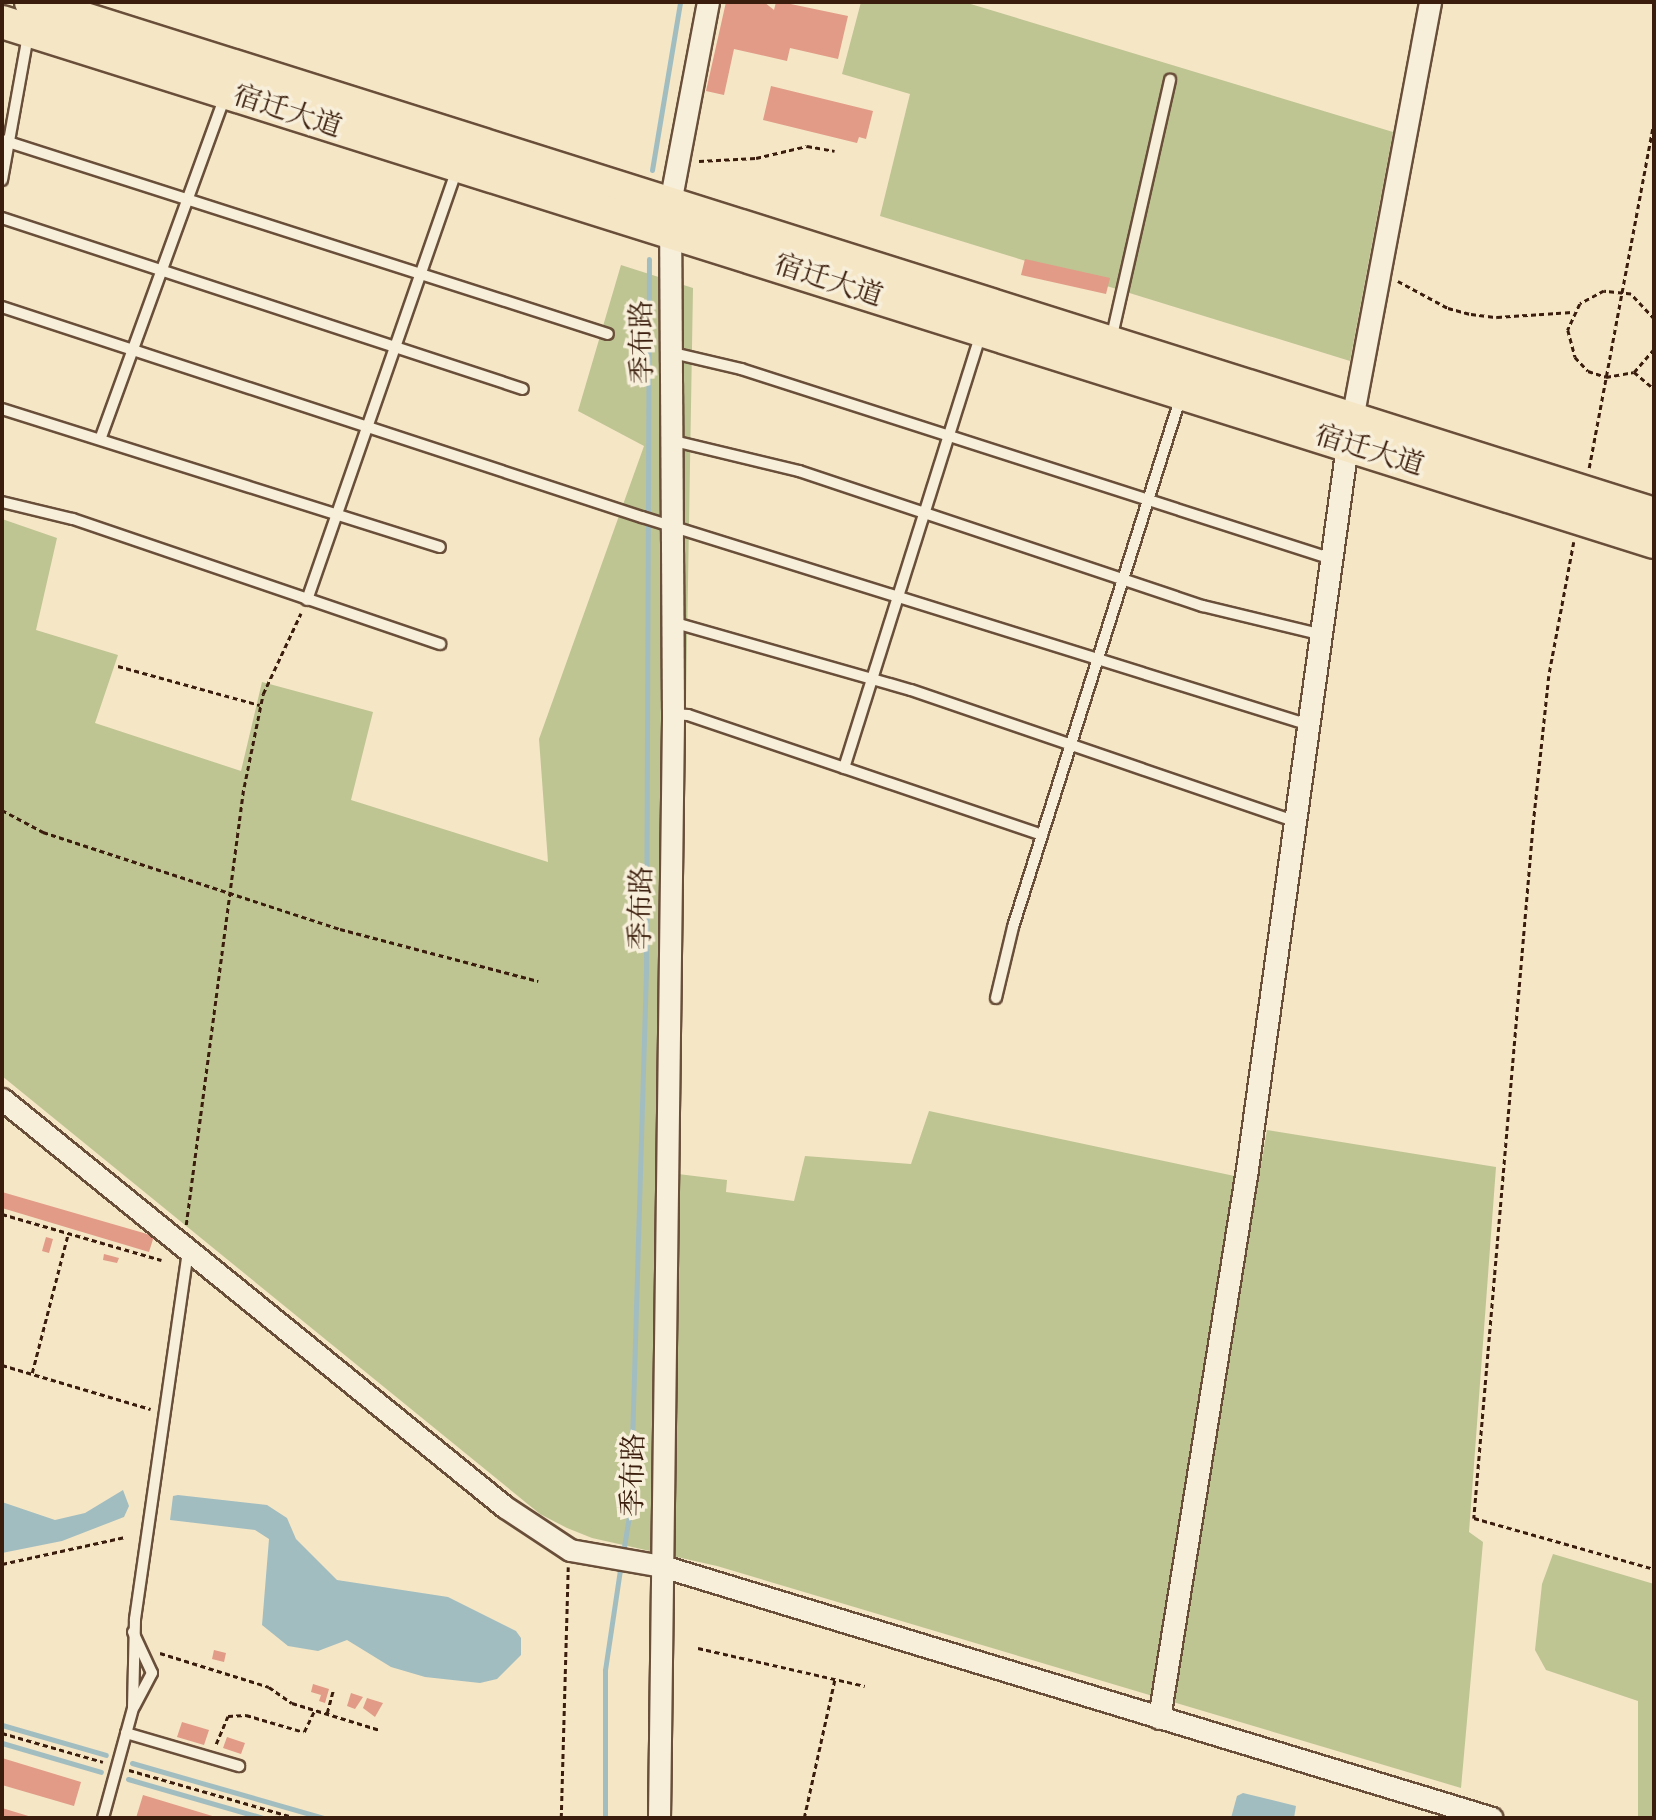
<!DOCTYPE html>
<meta charset="utf-8">
<style>
body{margin:0}
#map{position:relative;width:1656px;height:1820px;overflow:hidden;background:#f5e6c6;font-family:"Sorts Mill Goudy","Noto Serif SC",serif}
div>[style]{position:absolute}
.green>*{inset:0;background:#bfc493}
.water>*{inset:0;background:#a2bdc0}
.stream>*{height:5px;margin:-2.5px;padding:0 2.5px;transform-origin:2.5px;border-radius:2.5px;background:#a2bdc0}
.building>*{inset:0;background:#e19b86}
.path>*{height:2.5px;margin-top:-1.25px;transform-origin:0;background:repeating-linear-gradient(90deg,#3a1d0c 0 5px,transparent 0 8.5px)}
.roads{filter:drop-shadow(2px 0 #694f3a) drop-shadow(-2px 0 #694f3a) drop-shadow(0 2px #694f3a) drop-shadow(0 -2px #694f3a)}
.service>*{height:10px;margin:-5px;padding:0 5px;transform-origin:5px;border-radius:5px;background:#f8efda}
.minor>*{height:21px;margin:-10.5px;padding:0 10.5px;transform-origin:10.5px;border-radius:10.5px;background:#f8efda}
.primary>*{height:32px;margin:-16px;padding:0 16px;transform-origin:16px;border-radius:16px;background:#f5e6c6}
span{translate:-50% -50%;white-space:nowrap;text-align:center;line-height:1.15;-webkit-text-stroke:7px #f8efda;paint-order:stroke}
.street-label{font-size:28px;color:#3a1d0c}
.frame{position:absolute;inset:0;border:4px solid #3a1d0c;pointer-events:none}
</style>
<div id="map">
<div class="green">
<div style="clip-path:polygon(861px 2px,964px 2px,1393px 132px,1350px 361px,880px 216px,910px 94px,842px 74px)"></div>
<div style="clip-path:polygon(621px 265px,693px 288px,678px 1174px,727px 1180px,726px 1192px,794px 1201px,805px 1156px,911px 1164px,929px 1111px,1258px 1181px,1267px 1130px,1496px 1167px,1469px 1532px,1483px 1542px,1461px 1788px,717px 1566px,592px 1538px,567px 1528px,540px 1514px,2px 1076px,2px 519px,57px 538px,36px 630px,118px 655px,95px 723px,241px 771px,262px 682px,373px 712px,351px 800px,548px 862px,539px 739px,644px 446px,578px 411px)"></div>
<div style="clip-path:polygon(1553px 1554px,1654px 1584px,1654px 1818px,1638px 1818px,1638px 1701px,1546px 1670px,1535px 1650px,1542px 1584px)"></div>
</div>
<div class="water">
<div style="clip-path:polygon(123px 1490px,129px 1506px,124px 1517px,62px 1541px,2px 1553px,2px 1502px,55px 1520px,85px 1513px)"></div>
<div style="clip-path:polygon(178px 1495px,267px 1505px,287px 1518px,296px 1539px,337px 1580px,448px 1597px,516px 1631px,521px 1638px,521px 1655px,497px 1679px,480px 1683px,425px 1677px,391px 1667px,347px 1640px,318px 1651px,288px 1646px,262px 1625px,269px 1539px,255px 1530px,170px 1520px,173px 1496px)"></div>
<div style="clip-path:polygon(1243px 1793px,1296px 1806px,1294px 1818px,1231px 1818px,1237px 1796px)"></div>
</div>
<div class="stream">
<div style="left:652px;top:170px;width:170px;rotate:-80.5deg"></div>
<div style="left:623px;top:1553px;width:44px;rotate:-80.8deg"></div>
<div style="left:630px;top:1510px;width:539px;rotate:-88.3deg"></div>
<div style="left:646px;top:971px;width:712px;rotate:-89.76deg"></div>
<div style="left:2px;top:1725px;width:108px;rotate:16.1deg"></div>
<div style="left:2px;top:1743px;width:103px;rotate:16.3deg"></div>
<div style="left:132px;top:1763px;width:200px;rotate:16deg"></div>
<div style="left:128px;top:1779px;width:141px;rotate:16.1deg"></div>
<div style="left:605px;top:1818px;width:148px;rotate:-90deg"></div>
<div style="left:605px;top:1670px;width:108px;rotate:-81.5deg"></div>
</div>
<div class="building">
<div style="clip-path:polygon(726px 2px,764px 2px,774px 10px,776px 2px,781px 2px,848px 16px,838px 59px,790px 48px,787px 61px,734px 49px,724px 95px,706px 91px)"></div>
<div style="clip-path:polygon(771px 86px,873px 111px,866px 139px,859px 137px,857px 143px,763px 120px)"></div>
<div style="clip-path:polygon(1025px 259px,1110px 278px,1106px 294px,1021px 275px)"></div>
<div style="clip-path:polygon(2px 1192px,154px 1236px,149px 1252px,2px 1208px)"></div>
<div style="clip-path:polygon(46px 1237px,53px 1239px,49px 1253px,42px 1251px)"></div>
<div style="clip-path:polygon(104px 1254px,119px 1258px,117px 1263px,103px 1260px)"></div>
<div style="clip-path:polygon(214px 1650px,226px 1653px,224px 1662px,212px 1659px)"></div>
<div style="clip-path:polygon(313px 1684px,329px 1689px,325px 1703px,319px 1701px,321px 1695px,311px 1692px)"></div>
<div style="clip-path:polygon(351px 1693px,363px 1697px,355px 1709px,347px 1706px)"></div>
<div style="clip-path:polygon(367px 1698px,383px 1703px,375px 1717px,363px 1708px)"></div>
<div style="clip-path:polygon(182px 1722px,209px 1730px,204px 1745px,177px 1737px)"></div>
<div style="clip-path:polygon(227px 1737px,245px 1743px,241px 1754px,223px 1748px)"></div>
<div style="clip-path:polygon(2px 1758px,81px 1782px,74px 1806px,2px 1785px)"></div>
<div style="clip-path:polygon(143px 1795px,219px 1818px,136px 1818px)"></div>
<div style="clip-path:polygon(2px 1808px,35px 1818px,2px 1818px)"></div>
</div>
<div class="path">
<div style="left:699px;top:161px;width:57px;rotate:-3deg"></div>
<div style="left:756px;top:158px;width:52px;rotate:-13.2deg"></div>
<div style="left:807px;top:146px;width:28px;rotate:10deg"></div>
<div style="left:1398px;top:281px;width:57px;rotate:28.4deg"></div>
<div style="left:1448px;top:308px;width:24px;rotate:15deg"></div>
<div style="left:1471px;top:314px;width:26px;rotate:7deg"></div>
<div style="left:1497px;top:317px;width:75px;rotate:-3.8deg"></div>
<div style="left:1654px;top:319px;width:34px;rotate:-133deg"></div>
<div style="left:1631px;top:294px;width:27px;rotate:-174deg"></div>
<div style="left:1604px;top:291px;width:27px;rotate:152deg"></div>
<div style="left:1580px;top:304px;width:29px;rotate:115deg"></div>
<div style="left:1568px;top:330px;width:28px;rotate:75deg"></div>
<div style="left:1575px;top:357px;width:19px;rotate:47deg"></div>
<div style="left:1588px;top:371px;width:19px;rotate:18deg"></div>
<div style="left:1606px;top:377px;width:28px;rotate:-10deg"></div>
<div style="left:1634px;top:372px;width:30px;rotate:-49deg"></div>
<div style="left:1634px;top:372px;width:26px;rotate:40deg"></div>
<div style="left:1589px;top:468px;width:353px;rotate:-79.4deg"></div>
<div style="left:1574px;top:542px;width:136px;rotate:100.6deg"></div>
<div style="left:1549px;top:676px;width:154px;rotate:96deg"></div>
<div style="left:1533px;top:829px;width:692px;rotate:94.89deg"></div>
<div style="left:1474px;top:1518px;width:187px;rotate:15.8deg"></div>
<div style="left:118px;top:666px;width:147px;rotate:15.4deg"></div>
<div style="left:2px;top:810px;width:47px;rotate:28.2deg"></div>
<div style="left:43px;top:832px;width:312px;rotate:18.1deg"></div>
<div style="left:340px;top:929px;width:205px;rotate:14.7deg"></div>
<div style="left:2px;top:1214px;width:166px;rotate:16.1deg"></div>
<div style="left:186px;top:1225px;width:442px;rotate:-82.5deg"></div>
<div style="left:244px;top:787px;width:95px;rotate:-78.5deg"></div>
<div style="left:263px;top:694px;width:89px;rotate:-64.9deg"></div>
<div style="left:2px;top:1365px;width:155px;rotate:16.5deg"></div>
<div style="left:32px;top:1373px;width:144px;rotate:-75.5deg"></div>
<div style="left:2px;top:1564px;width:126px;rotate:-12.4deg"></div>
<div style="left:698px;top:1648px;width:171px;rotate:12.8deg"></div>
<div style="left:160px;top:1653px;width:114px;rotate:17.3deg"></div>
<div style="left:269px;top:1687px;width:28px;rotate:35deg"></div>
<div style="left:292px;top:1703px;width:92px;rotate:17.1deg"></div>
<div style="left:327px;top:1713px;width:24px;rotate:-75deg"></div>
<div style="left:2px;top:1733px;width:105px;rotate:16deg"></div>
<div style="left:216px;top:1744px;width:30px;rotate:-67deg"></div>
<div style="left:228px;top:1716px;width:18px;rotate:-3deg"></div>
<div style="left:246px;top:1715px;width:60px;rotate:16.3deg"></div>
<div style="left:304px;top:1732px;width:25px;rotate:-64deg"></div>
<div style="left:129px;top:1770px;width:174px;rotate:16deg"></div>
<div style="left:561px;top:1818px;width:251px;rotate:-88.4deg"></div>
<div style="left:804px;top:1818px;width:143px;rotate:-77.5deg"></div>
</div>
<div class="roads">
<div class="service">
<div style="left:2px;top:140px;width:636px;rotate:17.75deg"></div>
<div style="left:2px;top:180px;width:147px;rotate:-79.8deg"></div>
<div style="left:2px;top:218px;width:548px;rotate:18.17deg"></div>
<div style="left:2px;top:307px;width:674px;rotate:18.17deg"></div>
<div style="left:642px;top:517px;width:699px;rotate:17.32deg"></div>
<div style="left:1111px;top:340px;width:267px;rotate:-77.2deg"></div>
<div style="left:673px;top:353px;width:70px;rotate:13.2deg"></div>
<div style="left:741px;top:369px;width:618px;rotate:17.82deg"></div>
<div style="left:2px;top:409px;width:459px;rotate:17.5deg"></div>
<div style="left:101px;top:437px;width:365px;rotate:-70deg"></div>
<div style="left:674px;top:441px;width:129px;rotate:13.5deg"></div>
<div style="left:799px;top:471px;width:426px;rotate:18.5deg"></div>
<div style="left:1203px;top:606px;width:119px;rotate:13.6deg"></div>
<div style="left:2px;top:502px;width:73px;rotate:13.5deg"></div>
<div style="left:73px;top:519px;width:388px;rotate:18.8deg"></div>
<div style="left:307px;top:600px;width:456px;rotate:-70.8deg"></div>
<div style="left:672px;top:622px;width:248px;rotate:15.9deg"></div>
<div style="left:911px;top:690px;width:407px;rotate:18.9deg"></div>
<div style="left:673px;top:714px;width:15px;rotate:4deg"></div>
<div style="left:688px;top:715px;width:374px;rotate:18.7deg"></div>
<div style="left:844px;top:768px;width:456px;rotate:-72.5deg"></div>
<div style="left:996px;top:998px;width:73px;rotate:-76.5deg"></div>
<div style="left:1013px;top:927px;width:557px;rotate:-72.44deg"></div>
<div style="left:133px;top:1632px;width:45px;rotate:65.1deg"></div>
<div style="left:152px;top:1673px;width:38px;rotate:118deg"></div>
<div style="left:126px;top:1733px;width:118px;rotate:16.3deg"></div>
<div style="left:103px;top:1818px;width:114px;rotate:-74.7deg"></div>
<div style="left:133px;top:1708px;width:89px;rotate:-88.7deg"></div>
<div style="left:135px;top:1619px;width:373px;rotate:-81.8deg"></div>
</div>
<div class="minor">
<div style="left:1352px;top:419px;width:424px;rotate:-79.4deg"></div>
<div style="left:2px;top:1099px;width:648px;rotate:39.05deg"></div>
<div style="left:505px;top:1507px;width:78px;rotate:33.5deg"></div>
<div style="left:570px;top:1550px;width:93px;rotate:9.9deg"></div>
<div style="left:662px;top:1566px;width:867px;rotate:16.89deg"></div>
<div style="left:1159px;top:1718px;width:556px;rotate:-80.89deg"></div>
<div style="left:1247px;top:1169px;width:730px;rotate:-82.13deg"></div>
<div style="left:659px;top:1818px;width:1104px;rotate:-89.27deg"></div>
<div style="left:673px;top:714px;width:511px;rotate:-90.34deg"></div>
<div style="left:670px;top:203px;width:205px;rotate:-79.3deg"></div>
</div>
<div class="primary">
<div style="left:31px;top:2px;width:1702px;rotate:17.51deg"></div>
<div style="left:2px;top:22px;width:1732px;rotate:17.47deg"></div>
</div>
</div>
<div class="street-label">
<span style="left:287px;top:113px;rotate:18deg">宿迁大道</span>
<span style="left:828px;top:282px;rotate:18deg">宿迁大道</span>
<span style="left:644px;top:342px;rotate:-91deg">季布路</span>
<span style="left:1369px;top:452px;rotate:17deg">宿迁大道</span>
<span style="left:643px;top:908px;rotate:-89deg">季布路</span>
<span style="left:635px;top:1475px;rotate:-89deg">季布路</span>
</div>
<div class="frame"></div>
</div>
